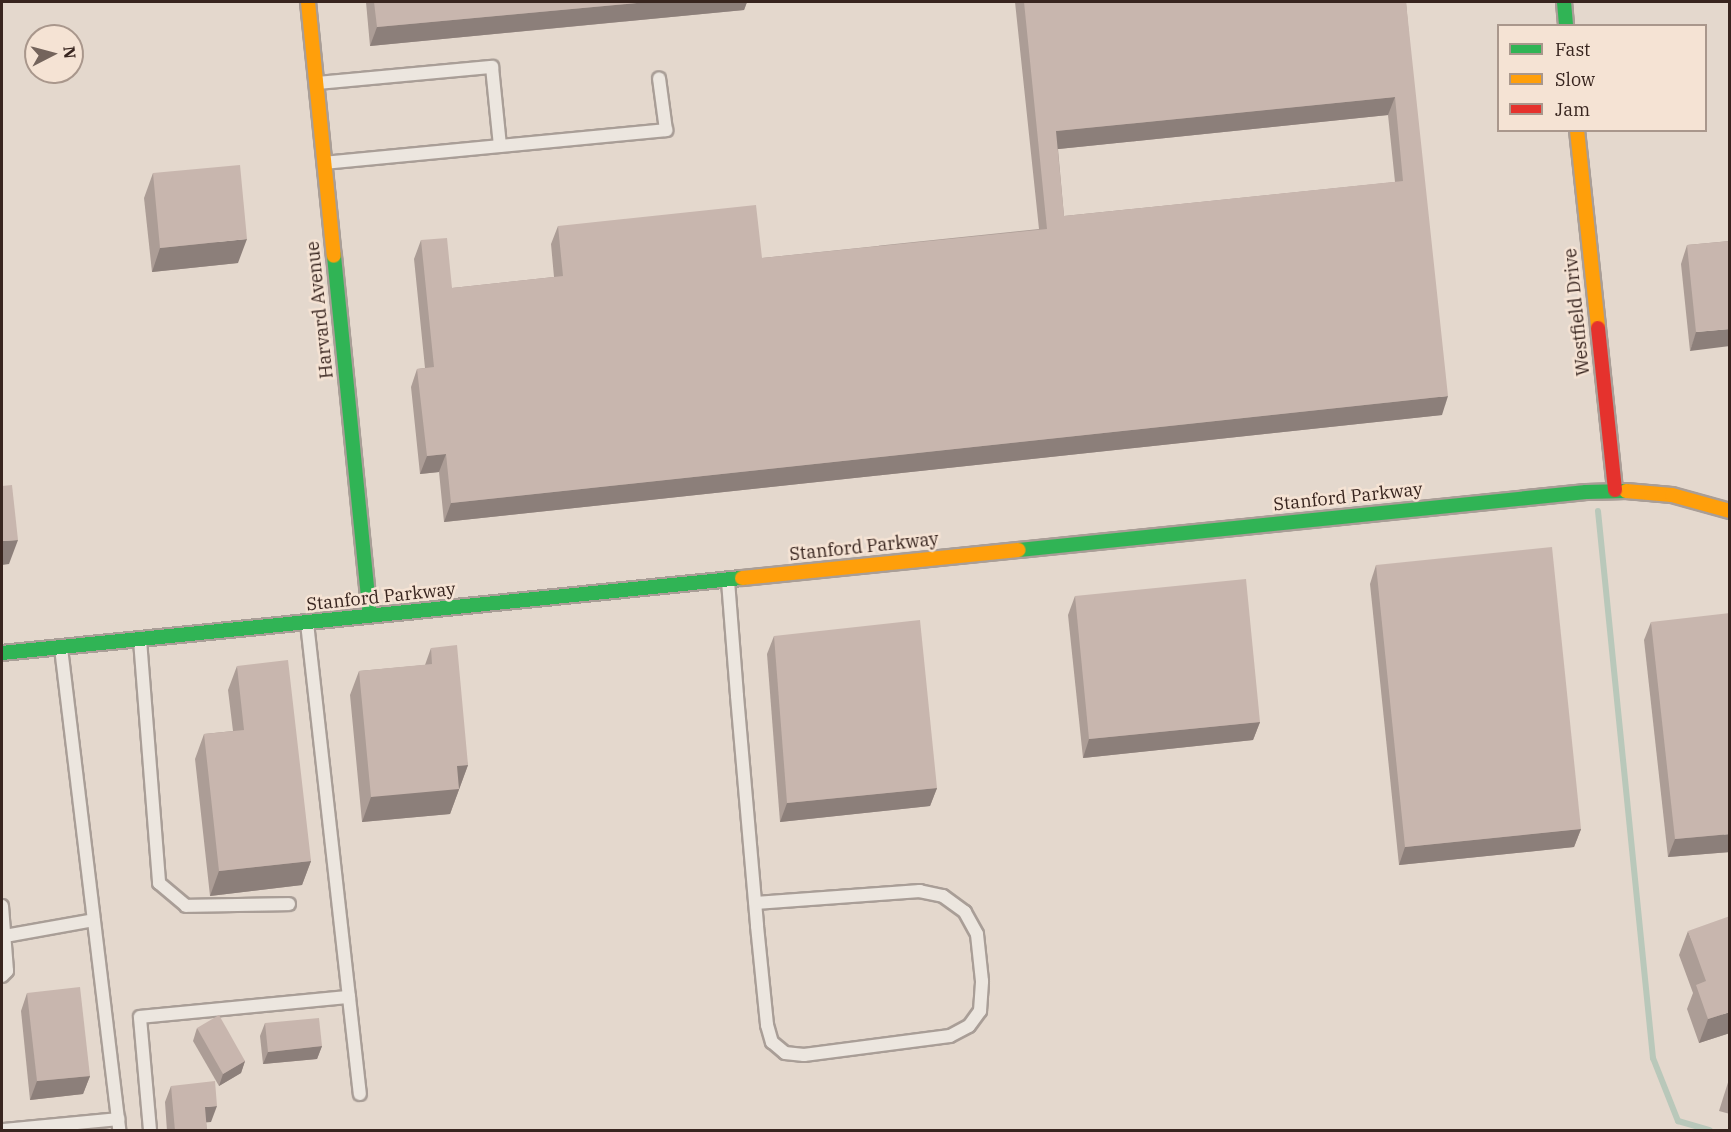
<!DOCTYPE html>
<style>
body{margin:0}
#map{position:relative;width:1731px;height:1132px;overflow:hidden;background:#e4d8cd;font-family:"IBM Plex Serif",serif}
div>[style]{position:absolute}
.stream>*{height:6px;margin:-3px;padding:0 3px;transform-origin:3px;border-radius:3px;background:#b9c8ba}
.roads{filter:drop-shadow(2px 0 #a99e97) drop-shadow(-2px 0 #a99e97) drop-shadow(0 2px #a99e97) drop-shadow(0 -2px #a99e97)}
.lane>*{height:12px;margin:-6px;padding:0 6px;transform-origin:6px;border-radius:6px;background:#ece6df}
.fast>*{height:14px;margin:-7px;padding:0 7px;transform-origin:7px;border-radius:7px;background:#30b455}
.slow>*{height:14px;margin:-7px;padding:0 7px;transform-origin:7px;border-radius:7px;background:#ff9f0a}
.jam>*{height:14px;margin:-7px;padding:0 7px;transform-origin:7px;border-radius:7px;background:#e5322d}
.wall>*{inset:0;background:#ac9d96}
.shaded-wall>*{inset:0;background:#8c7f7a}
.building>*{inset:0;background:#c8b6ae}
span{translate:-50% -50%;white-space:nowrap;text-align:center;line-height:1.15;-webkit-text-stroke:5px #f5e3d4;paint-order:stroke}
.street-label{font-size:18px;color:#38251f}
.frame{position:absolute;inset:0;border:3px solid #38251f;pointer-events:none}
.legend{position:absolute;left:1497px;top:24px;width:210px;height:108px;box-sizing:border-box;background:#f5e3d4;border:2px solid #a9978c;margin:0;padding:8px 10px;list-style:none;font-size:18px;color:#38251f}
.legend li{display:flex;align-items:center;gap:12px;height:30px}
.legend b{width:30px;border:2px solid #a9978c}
.north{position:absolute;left:24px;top:24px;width:60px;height:60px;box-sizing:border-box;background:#f5e3d4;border:2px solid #a9978c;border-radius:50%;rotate:84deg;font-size:16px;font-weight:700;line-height:24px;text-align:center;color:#38251f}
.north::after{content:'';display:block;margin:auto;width:21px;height:27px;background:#74645c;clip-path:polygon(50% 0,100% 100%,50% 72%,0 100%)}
</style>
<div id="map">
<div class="stream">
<div style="left:1598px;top:511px;width:550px;rotate:84.26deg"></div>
<div style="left:1653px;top:1058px;width:68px;rotate:68.4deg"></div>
<div style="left:1678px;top:1121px;width:33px;rotate:16deg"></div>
</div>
<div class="roads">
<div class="lane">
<div style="left:318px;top:83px;width:175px;rotate:-5.3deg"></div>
<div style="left:492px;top:67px;width:79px;rotate:84.2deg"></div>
<div style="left:324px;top:163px;width:344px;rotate:-5.5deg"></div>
<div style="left:666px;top:130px;width:52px;rotate:-97.7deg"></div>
<div style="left:728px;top:581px;width:115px;rotate:85.5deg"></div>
<div style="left:737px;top:696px;width:231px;rotate:85deg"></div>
<div style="left:757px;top:926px;width:100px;rotate:84.2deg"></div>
<div style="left:767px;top:1025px;width:18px;rotate:74deg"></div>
<div style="left:772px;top:1042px;width:17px;rotate:40deg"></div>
<div style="left:785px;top:1053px;width:19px;rotate:6deg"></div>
<div style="left:804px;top:1055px;width:147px;rotate:-7.4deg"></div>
<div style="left:950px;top:1036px;width:21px;rotate:-28deg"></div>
<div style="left:969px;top:1026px;width:19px;rotate:-54deg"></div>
<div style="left:980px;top:1011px;width:30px;rotate:-86deg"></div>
<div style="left:982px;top:981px;width:47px;rotate:-96.1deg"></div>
<div style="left:977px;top:934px;width:25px;rotate:-119deg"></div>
<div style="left:965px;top:912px;width:27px;rotate:-144deg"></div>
<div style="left:943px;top:896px;width:24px;rotate:-168deg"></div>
<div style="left:920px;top:891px;width:165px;rotate:175.8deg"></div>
<div style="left:307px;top:623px;width:474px;rotate:83.6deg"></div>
<div style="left:140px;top:640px;width:244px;rotate:85.5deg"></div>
<div style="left:159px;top:883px;width:35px;rotate:40deg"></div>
<div style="left:186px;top:906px;width:103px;rotate:-1.1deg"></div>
<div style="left:61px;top:648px;width:485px;rotate:83.1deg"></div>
<div style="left:2px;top:906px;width:65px;rotate:85.6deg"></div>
<div style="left:7px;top:971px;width:7px;rotate:135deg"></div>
<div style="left:5px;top:936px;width:90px;rotate:-10.2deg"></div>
<div style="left:4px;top:1130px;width:115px;rotate:-5.5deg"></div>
<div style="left:150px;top:1130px;width:113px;rotate:-95.1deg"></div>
<div style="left:140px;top:1017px;width:210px;rotate:-5.5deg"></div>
</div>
<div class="fast">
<div style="left:1564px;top:2px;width:24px;rotate:85deg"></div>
<div style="left:334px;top:256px;width:361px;rotate:84.3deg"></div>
<div style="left:1019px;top:550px;width:570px;rotate:-5.84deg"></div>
<div style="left:1586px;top:492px;width:40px;rotate:-1.4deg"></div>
<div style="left:2px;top:653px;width:744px;rotate:-5.79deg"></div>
</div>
<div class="slow">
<div style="left:308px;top:2px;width:255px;rotate:84.2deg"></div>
<div style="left:1577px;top:130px;width:199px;rotate:83.9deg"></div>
<div style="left:1626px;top:491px;width:46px;rotate:5deg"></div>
<div style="left:1672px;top:495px;width:60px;rotate:15.4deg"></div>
<div style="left:742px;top:578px;width:278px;rotate:-5.8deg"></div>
</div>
<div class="jam">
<div style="left:1598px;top:328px;width:163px;rotate:84deg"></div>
</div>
</div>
<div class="wall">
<div style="clip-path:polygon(366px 2px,747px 2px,744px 10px,370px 46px)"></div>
<div style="clip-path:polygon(evenodd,1015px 2px,1406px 2px,1442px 415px,444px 522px,439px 472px,420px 474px,411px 387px,417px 369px,425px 368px,414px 259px,421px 240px,452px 288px,554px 277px,551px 244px,558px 226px,762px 258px,1039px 229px,1015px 2px,1388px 115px,1395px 182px,1064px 216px,1058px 149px,1388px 115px)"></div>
<div style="clip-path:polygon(153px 173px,238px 263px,152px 272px,144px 198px)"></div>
<div style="clip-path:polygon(1730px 241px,1690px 351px,1681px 264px,1687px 245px)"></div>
<div style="clip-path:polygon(1376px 565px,1581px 829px,1574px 847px,1399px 865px,1370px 584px)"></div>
<div style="clip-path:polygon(1075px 596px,1260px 722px,1253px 740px,1083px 758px,1068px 615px)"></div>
<div style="clip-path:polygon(1651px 622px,1730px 852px,1668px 857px,1644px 640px)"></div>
<div style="clip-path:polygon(774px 636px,937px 788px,930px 806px,780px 822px,767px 654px)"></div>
<div style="clip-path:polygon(431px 648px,468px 765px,450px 814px,362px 822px,350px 695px,359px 671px,425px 665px)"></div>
<div style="clip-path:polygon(237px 666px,311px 861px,302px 885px,210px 896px,195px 759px,204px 734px,233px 731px,228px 690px)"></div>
<div style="clip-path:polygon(1688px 931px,1730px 1033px,1699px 1043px,1687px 1009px,1693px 993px,1679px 955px)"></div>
<div style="clip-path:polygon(27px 993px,90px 1076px,83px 1094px,30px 1100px,21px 1011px)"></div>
<div style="clip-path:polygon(265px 1023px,322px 1046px,317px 1059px,263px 1064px,260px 1036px)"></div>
<div style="clip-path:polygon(197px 1028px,245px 1061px,241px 1073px,219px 1086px,193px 1041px)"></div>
<div style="clip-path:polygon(1730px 1076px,1730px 1114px,1719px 1111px)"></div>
<div style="clip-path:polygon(171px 1086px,211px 1122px,206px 1122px,207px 1131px,167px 1131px,165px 1102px)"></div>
</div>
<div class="shaded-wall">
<div style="clip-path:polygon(647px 2px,747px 2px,744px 10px,370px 46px,377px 27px)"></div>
<div style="clip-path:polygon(1395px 97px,1388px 115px,1049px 150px,1056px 131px)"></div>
<div style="clip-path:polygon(247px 239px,238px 263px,152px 272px,160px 248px)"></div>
<div style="clip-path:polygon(1730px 329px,1730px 346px,1690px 351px,1696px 332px)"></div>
<div style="clip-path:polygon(1448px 396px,1442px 415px,444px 522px,451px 503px)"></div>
<div style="clip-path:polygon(446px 454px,439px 472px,420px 474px,427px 456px)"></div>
<div style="clip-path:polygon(18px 540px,9px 564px,2px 565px,2px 541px)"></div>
<div style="clip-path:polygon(1260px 722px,1253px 740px,1083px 758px,1089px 739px)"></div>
<div style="clip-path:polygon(468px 765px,450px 814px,362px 822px,371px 797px,457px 766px)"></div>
<div style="clip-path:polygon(937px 788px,930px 806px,780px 822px,787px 803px)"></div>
<div style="clip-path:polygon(1581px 829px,1574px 847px,1399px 865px,1405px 847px)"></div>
<div style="clip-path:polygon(1730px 834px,1730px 852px,1668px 857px,1675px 839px)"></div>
<div style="clip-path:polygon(311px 861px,302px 885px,210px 896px,219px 871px)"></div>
<div style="clip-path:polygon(1730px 1012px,1730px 1033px,1699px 1043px,1708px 1019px)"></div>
<div style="clip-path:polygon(322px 1046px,317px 1059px,263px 1064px,268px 1052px)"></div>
<div style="clip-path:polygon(245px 1061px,241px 1073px,219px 1086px,223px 1074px)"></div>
<div style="clip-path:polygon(90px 1076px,83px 1094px,30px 1100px,37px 1081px)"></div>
<div style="clip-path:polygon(217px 1106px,211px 1122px,199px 1123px,205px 1107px)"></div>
</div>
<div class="building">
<div style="clip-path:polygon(374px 2px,647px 2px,377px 27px)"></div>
<div style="clip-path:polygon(evenodd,1024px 2px,1406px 2px,1448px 396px,451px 503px,446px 454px,427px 456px,417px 369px,434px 367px,421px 240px,447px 238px,452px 288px,563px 276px,558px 226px,756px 205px,762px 258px,1047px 229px,1024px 2px,1395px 97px,1403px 181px,1064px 216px,1056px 131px,1395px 97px)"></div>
<div style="clip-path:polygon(240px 165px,247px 239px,160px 248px,153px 173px)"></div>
<div style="clip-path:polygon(1730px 241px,1730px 329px,1696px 332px,1687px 245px)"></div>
<div style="clip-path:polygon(12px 485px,18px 540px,2px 541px,2px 486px)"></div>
<div style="clip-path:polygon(1552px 547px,1581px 829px,1405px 847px,1376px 565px)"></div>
<div style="clip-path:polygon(1246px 579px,1260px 722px,1089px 739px,1075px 596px)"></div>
<div style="clip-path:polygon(1730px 613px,1730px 834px,1675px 839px,1651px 622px)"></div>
<div style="clip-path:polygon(920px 620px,937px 788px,787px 803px,774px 636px)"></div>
<div style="clip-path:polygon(457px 645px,468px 765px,457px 766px,459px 789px,371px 797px,359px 671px,432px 664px,431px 648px)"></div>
<div style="clip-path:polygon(288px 660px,311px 861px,219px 871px,204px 734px,244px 730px,237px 666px)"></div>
<div style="clip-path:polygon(1730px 916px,1730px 1012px,1708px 1019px,1696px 985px,1706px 981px,1688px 931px)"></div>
<div style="clip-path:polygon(80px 987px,90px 1076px,37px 1081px,27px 993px)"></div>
<div style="clip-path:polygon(219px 1015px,245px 1061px,223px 1074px,197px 1028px)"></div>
<div style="clip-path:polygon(319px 1018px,322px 1046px,268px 1052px,265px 1023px)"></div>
<div style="clip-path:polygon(215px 1081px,217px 1106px,205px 1107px,207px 1131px,175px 1131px,171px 1086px)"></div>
</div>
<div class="street-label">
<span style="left:320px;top:310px;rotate:-96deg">Harvard Avenue</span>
<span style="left:1577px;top:312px;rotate:-96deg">Westfield Drive</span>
<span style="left:1348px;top:497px;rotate:-6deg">Stanford Parkway</span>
<span style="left:864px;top:547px;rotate:-6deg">Stanford Parkway</span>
<span style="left:381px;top:597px;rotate:-6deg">Stanford Parkway</span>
</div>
<div class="frame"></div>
<ul class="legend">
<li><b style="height:8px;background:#30b455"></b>Fast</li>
<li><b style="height:8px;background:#ff9f0a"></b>Slow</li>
<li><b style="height:8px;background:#e5322d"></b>Jam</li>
</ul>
<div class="north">N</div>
</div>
